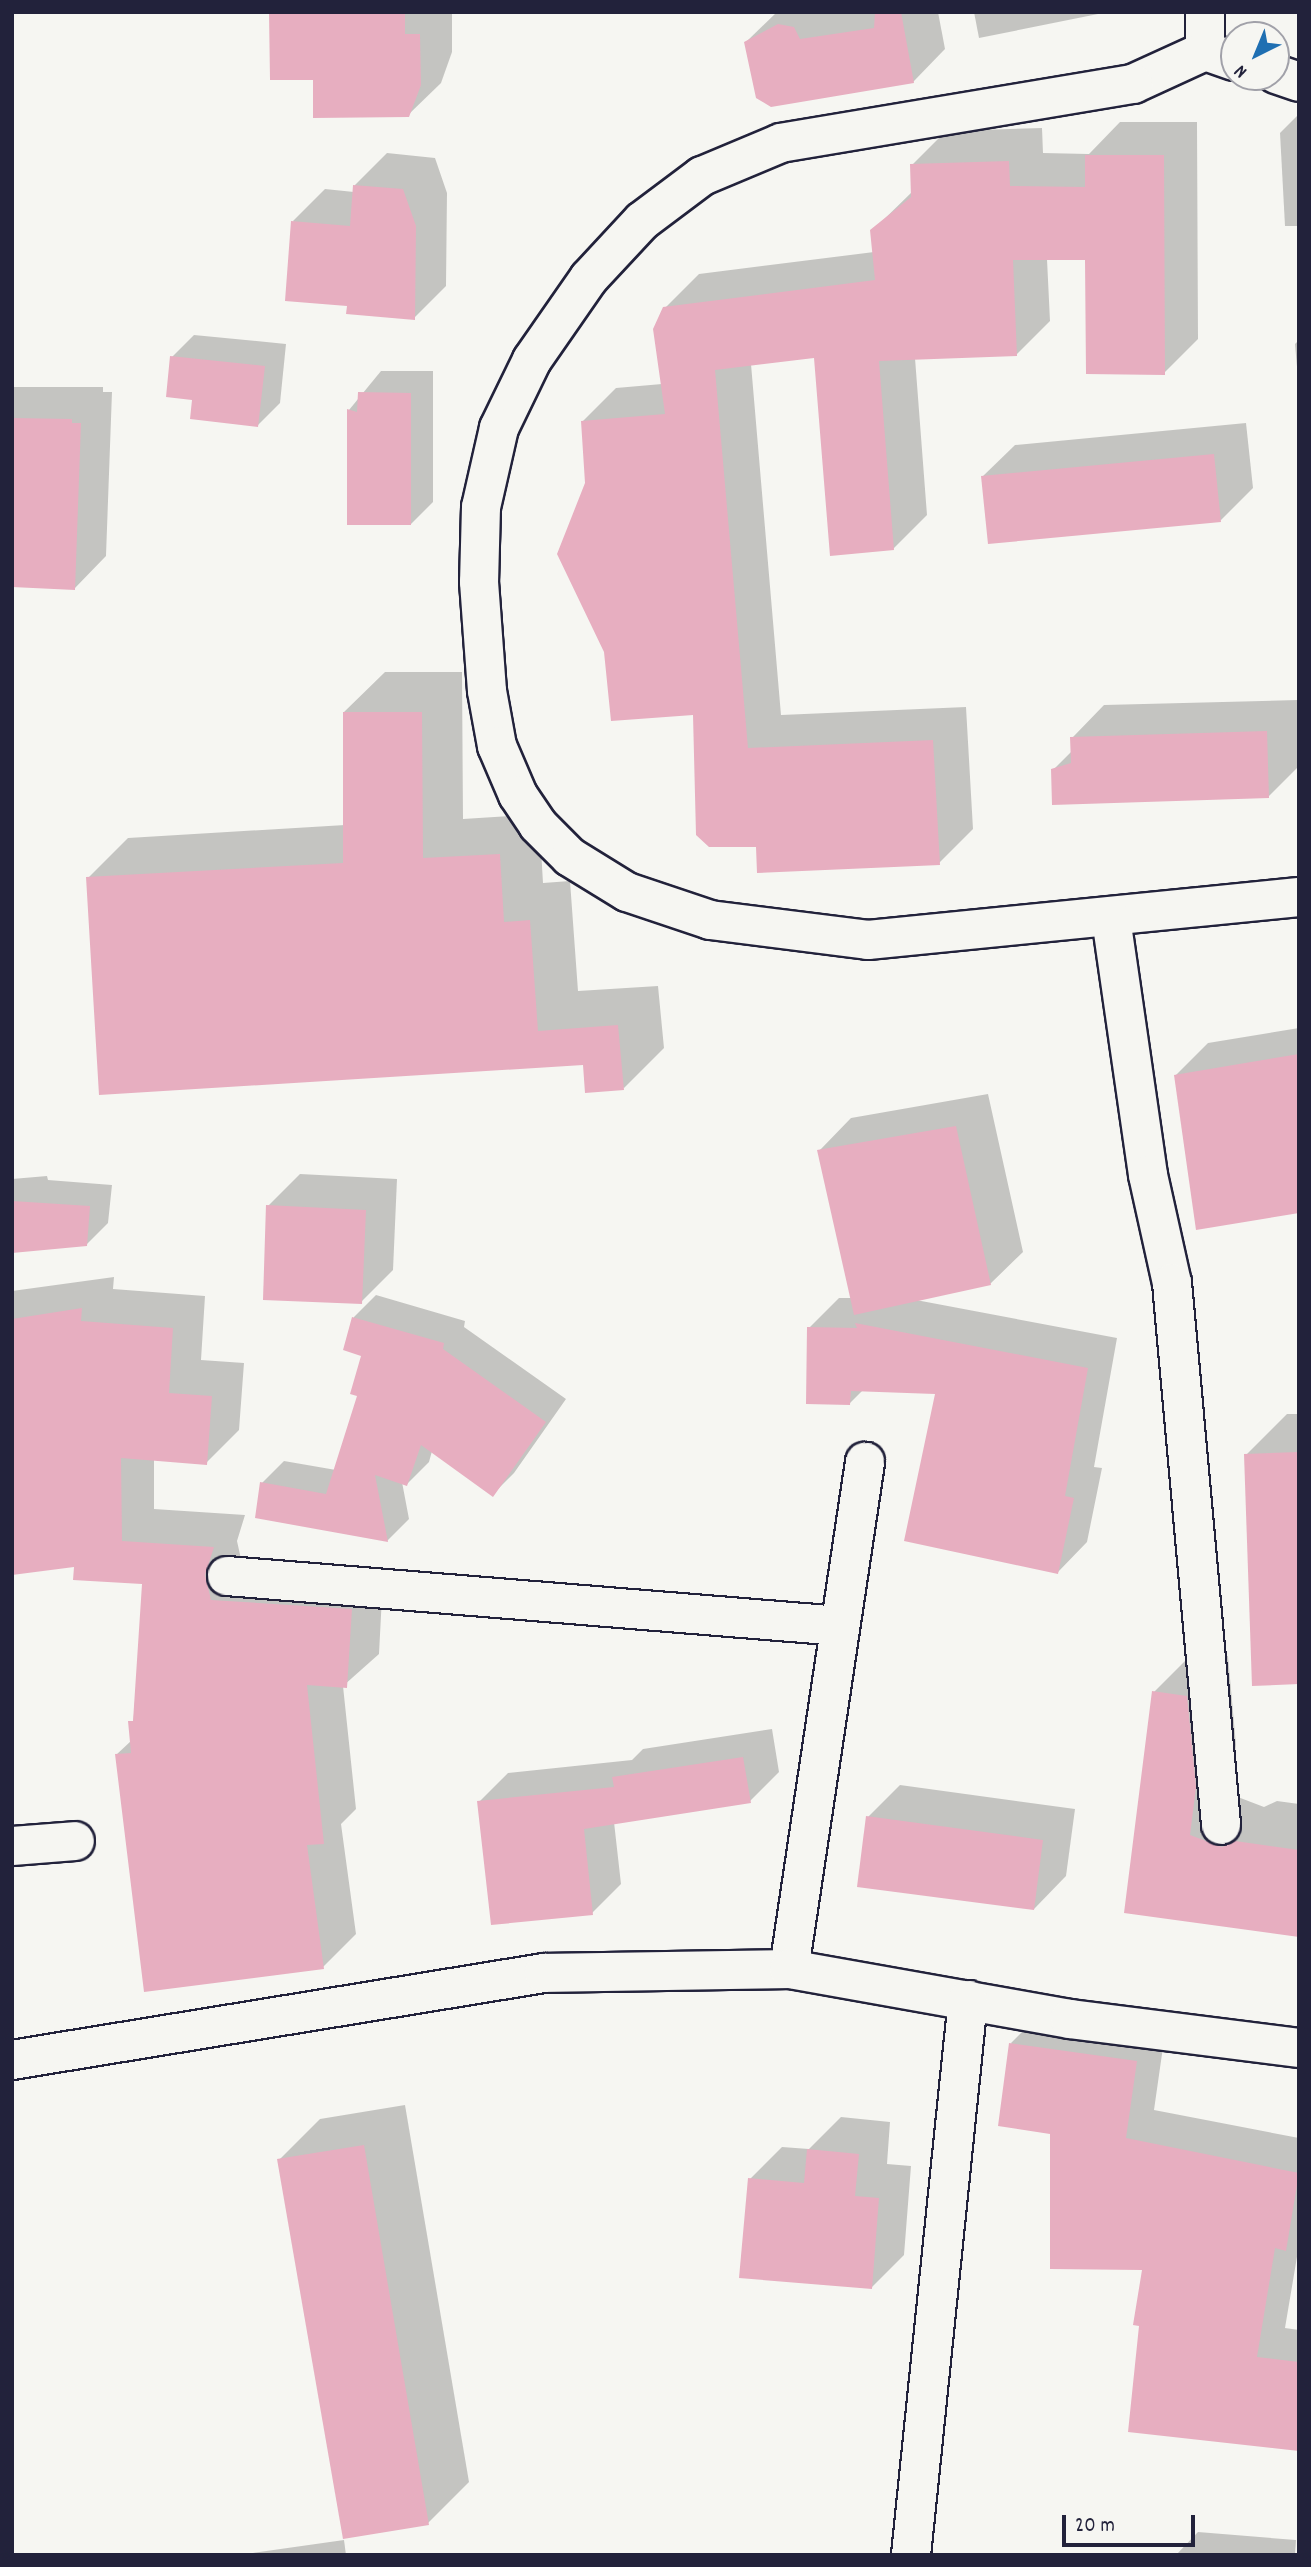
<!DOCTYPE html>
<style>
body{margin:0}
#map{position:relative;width:1311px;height:2567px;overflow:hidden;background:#f6f6f2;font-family:Dekko,sans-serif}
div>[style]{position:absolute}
.shadow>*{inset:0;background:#0003}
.building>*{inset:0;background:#e7aec0}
.roads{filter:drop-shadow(2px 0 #22223b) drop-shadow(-2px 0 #22223b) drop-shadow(0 2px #22223b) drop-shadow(0 -2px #22223b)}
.minor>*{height:38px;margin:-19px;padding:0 19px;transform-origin:19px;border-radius:19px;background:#f6f6f2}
span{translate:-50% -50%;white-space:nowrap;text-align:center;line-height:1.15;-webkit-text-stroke:5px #f6f6f2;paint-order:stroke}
.frame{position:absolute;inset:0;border:14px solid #22223b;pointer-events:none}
.north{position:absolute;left:1220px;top:21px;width:70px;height:70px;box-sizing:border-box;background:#f6f6f2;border:2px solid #a1a1a9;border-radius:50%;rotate:223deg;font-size:19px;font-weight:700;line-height:28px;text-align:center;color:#22223b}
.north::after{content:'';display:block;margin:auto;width:24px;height:32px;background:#1f6fb2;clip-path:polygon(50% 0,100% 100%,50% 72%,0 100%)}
.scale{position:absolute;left:1062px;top:2515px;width:133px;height:32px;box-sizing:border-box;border:4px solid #22223b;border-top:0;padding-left:9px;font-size:21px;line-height:24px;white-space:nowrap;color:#22223b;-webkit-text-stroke:5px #f6f6f2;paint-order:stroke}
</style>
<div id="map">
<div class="shadow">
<div style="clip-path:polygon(271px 12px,452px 12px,452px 52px,441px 83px,408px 115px,315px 78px)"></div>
<div style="clip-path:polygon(777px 12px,938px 12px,945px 49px,913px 82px,746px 42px)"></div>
<div style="clip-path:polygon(974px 12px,1108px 12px,979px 38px)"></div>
<div style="clip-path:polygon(1299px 114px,1299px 226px,1285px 226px,1280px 133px)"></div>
<div style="clip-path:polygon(1120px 122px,1197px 122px,1198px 339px,1164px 373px,1087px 259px,1047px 259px,1050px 321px,1016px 355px,915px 358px,927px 515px,893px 549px,815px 356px,751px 364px,781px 715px,966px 707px,973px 829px,939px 863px,758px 845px,587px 483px,582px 422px,616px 388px,662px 384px,665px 308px,699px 274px,874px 252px,872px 231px,913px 191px,912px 165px,946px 131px,1042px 128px,1043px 153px,1089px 154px)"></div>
<div style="clip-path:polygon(387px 153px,435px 158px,447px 193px,446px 286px,414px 318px,349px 305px,293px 221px,325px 189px,354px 192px,355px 185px)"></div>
<div style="clip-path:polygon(194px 335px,286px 344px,280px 403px,258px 425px,172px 357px)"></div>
<div style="clip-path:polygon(1299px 340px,1299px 390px,1295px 344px)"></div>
<div style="clip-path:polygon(381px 371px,433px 371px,433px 502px,411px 524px,349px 410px)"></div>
<div style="clip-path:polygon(12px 387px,103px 387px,103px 392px,112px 392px,106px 556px,74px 589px,12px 586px)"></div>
<div style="clip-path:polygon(1246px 423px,1253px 488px,1221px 520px,982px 477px,1015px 445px)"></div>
<div style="clip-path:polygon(385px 672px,462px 672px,463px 819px,539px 814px,543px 883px,570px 881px,578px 991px,658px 986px,664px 1048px,624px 1088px,584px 1064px,88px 878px,128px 838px,345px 825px,344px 712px)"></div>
<div style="clip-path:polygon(1298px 700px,1299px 766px,1268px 797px,1053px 770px,1073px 750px,1072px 738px,1104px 705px)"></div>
<div style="clip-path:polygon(1299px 1028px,1299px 1212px,1176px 1075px,1208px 1043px)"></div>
<div style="clip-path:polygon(988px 1094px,1023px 1252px,990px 1284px,916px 1300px,1117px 1338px,1094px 1467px,1102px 1468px,1087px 1542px,1058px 1572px,937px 1392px,864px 1389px,850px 1403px,809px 1328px,839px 1298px,852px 1298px,819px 1151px,851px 1118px)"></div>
<div style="clip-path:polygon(300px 1174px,397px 1179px,393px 1270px,361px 1302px,268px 1206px)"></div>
<div style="clip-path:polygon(47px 1176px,48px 1180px,112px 1185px,108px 1223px,86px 1245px,12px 1251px,12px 1179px)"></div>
<div style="clip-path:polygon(114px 1277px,113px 1289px,205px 1296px,201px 1360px,244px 1363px,239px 1430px,206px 1463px,154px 1459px,154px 1509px,245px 1515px,237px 1541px,243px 1568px,383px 1577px,379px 1654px,343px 1686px,356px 1809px,341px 1824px,356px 1934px,323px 1967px,116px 1755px,132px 1740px,144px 1582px,75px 1565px,12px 1574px,12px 1291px)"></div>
<div style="clip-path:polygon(376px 1295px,465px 1321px,464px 1327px,566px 1399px,514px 1473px,493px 1494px,432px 1451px,429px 1462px,407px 1484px,402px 1482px,409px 1519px,387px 1541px,262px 1483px,284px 1461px,336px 1470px,359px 1395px,363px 1355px,345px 1349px,354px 1317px)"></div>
<div style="clip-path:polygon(1287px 1414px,1299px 1414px,1299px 1683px,1246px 1455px)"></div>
<div style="clip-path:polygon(1195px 1651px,1228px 1656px,1236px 1745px,1230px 1794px,1264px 1807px,1277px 1801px,1299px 1804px,1299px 1935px,1126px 1912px,1154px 1692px)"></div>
<div style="clip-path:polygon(772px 1729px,779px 1772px,750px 1801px,614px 1822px,621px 1884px,592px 1913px,479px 1802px,508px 1773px,632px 1760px,643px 1749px)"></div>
<div style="clip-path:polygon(900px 1785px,1075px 1809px,1066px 1876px,1034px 1909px,868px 1817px)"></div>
<div style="clip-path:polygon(1040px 2014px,1165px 2033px,1154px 2110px,1299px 2138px,1299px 2245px,1285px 2328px,1299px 2330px,1299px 2447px,1144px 2268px,1052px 2132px,1011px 2043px)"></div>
<div style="clip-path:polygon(405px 2105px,469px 2482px,428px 2523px,279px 2160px,320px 2119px)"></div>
<div style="clip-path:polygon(841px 2117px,890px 2122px,887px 2164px,911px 2166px,904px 2255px,872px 2287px,750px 2179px,782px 2147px,809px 2149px)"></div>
<div style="clip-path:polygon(1198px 2532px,1296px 2540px,1295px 2555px,1176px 2555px)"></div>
<div style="clip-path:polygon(344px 2540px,346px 2555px,245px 2555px,246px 2554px)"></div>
</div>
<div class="building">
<div style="clip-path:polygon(269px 12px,405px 12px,405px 34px,420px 34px,421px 85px,409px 117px,313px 118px,313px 80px,270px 80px)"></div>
<div style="clip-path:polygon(875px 12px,901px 12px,914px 83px,771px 107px,756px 98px,744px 42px,778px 24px,794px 27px,800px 39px,874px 28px)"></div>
<div style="clip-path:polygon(1085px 155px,1164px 155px,1165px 375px,1086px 374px,1085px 260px,1013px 260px,1017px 356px,879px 361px,894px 550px,830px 556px,814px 358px,715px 370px,748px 748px,933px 740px,940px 865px,757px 873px,756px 847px,709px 847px,696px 835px,693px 715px,611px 721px,604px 652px,557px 554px,585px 483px,581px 421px,665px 414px,653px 329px,663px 307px,875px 280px,870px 230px,911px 197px,910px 164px,1009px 161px,1010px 186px,1085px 187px)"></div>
<div style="clip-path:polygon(353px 185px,403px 189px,416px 226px,415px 320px,346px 314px,347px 306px,285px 301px,291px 221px,350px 226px)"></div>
<div style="clip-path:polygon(170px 356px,265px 366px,258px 427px,190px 419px,192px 400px,166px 397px)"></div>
<div style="clip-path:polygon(358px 392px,411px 393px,411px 525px,347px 525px,347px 409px,357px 412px)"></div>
<div style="clip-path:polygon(12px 418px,72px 419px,72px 423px,81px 423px,75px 590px,12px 587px)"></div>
<div style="clip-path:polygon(1214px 454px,1221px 522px,988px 544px,981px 476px)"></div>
<div style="clip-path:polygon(343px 712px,422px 712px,423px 858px,500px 854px,504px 922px,530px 920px,538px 1031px,618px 1025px,624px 1090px,585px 1093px,583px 1065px,99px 1095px,86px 877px,343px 863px)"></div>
<div style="clip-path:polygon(1267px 731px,1269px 798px,1052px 805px,1051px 769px,1071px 763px,1070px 737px)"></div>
<div style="clip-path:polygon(1299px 1054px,1299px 1213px,1196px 1230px,1174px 1075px)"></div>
<div style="clip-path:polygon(956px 1126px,991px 1285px,854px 1315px,817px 1150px)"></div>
<div style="clip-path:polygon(12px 1201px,90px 1206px,87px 1246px,12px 1253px)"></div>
<div style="clip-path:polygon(266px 1205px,366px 1210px,362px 1304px,263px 1300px)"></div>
<div style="clip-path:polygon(82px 1308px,81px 1321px,173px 1328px,169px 1393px,212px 1396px,207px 1465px,121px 1458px,122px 1541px,214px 1547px,205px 1575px,211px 1600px,352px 1609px,347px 1688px,307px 1685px,324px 1844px,307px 1845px,324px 1969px,144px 1992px,115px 1754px,131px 1753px,128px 1721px,133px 1721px,142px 1584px,73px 1580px,74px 1567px,12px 1575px,12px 1319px)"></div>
<div style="clip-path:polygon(352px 1317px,444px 1343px,443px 1349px,546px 1422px,493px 1497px,421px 1445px,407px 1486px,375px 1475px,388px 1542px,255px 1518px,260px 1482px,326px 1494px,357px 1396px,350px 1394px,361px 1356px,343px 1350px)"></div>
<div style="clip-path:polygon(855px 1323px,1088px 1368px,1065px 1496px,1074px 1498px,1058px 1574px,904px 1541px,935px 1394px,851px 1391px,850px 1405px,806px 1404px,807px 1327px,857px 1328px)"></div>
<div style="clip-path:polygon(1299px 1452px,1299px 1684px,1252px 1686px,1244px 1454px)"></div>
<div style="clip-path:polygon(1152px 1691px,1187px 1696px,1196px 1787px,1190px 1835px,1222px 1847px,1235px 1841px,1299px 1850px,1299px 1937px,1124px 1913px)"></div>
<div style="clip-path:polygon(743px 1757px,751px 1803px,584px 1829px,593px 1915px,491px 1925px,477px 1801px,614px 1787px,612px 1777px)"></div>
<div style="clip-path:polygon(866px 1816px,1043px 1840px,1034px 1910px,857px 1887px)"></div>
<div style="clip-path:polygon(1009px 2043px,1137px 2061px,1126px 2138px,1299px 2173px,1286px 2251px,1275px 2248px,1257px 2357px,1299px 2362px,1299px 2451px,1128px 2432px,1139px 2326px,1133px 2325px,1142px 2270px,1050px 2269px,1050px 2134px,998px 2126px)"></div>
<div style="clip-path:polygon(364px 2145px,429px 2525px,343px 2539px,277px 2159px)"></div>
<div style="clip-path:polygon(807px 2149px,859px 2154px,855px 2196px,879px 2198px,872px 2289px,739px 2278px,748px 2178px,804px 2183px)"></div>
</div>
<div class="roads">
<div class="minor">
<div style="left:1205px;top:51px;width:39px;rotate:-90deg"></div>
<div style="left:1234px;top:61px;width:31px;rotate:-161deg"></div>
<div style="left:1205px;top:51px;width:79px;rotate:155.4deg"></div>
<div style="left:1133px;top:84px;width:357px;rotate:170.5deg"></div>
<div style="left:781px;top:143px;width:86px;rotate:157.3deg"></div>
<div style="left:702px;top:176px;width:75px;rotate:143.1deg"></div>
<div style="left:642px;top:221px;width:78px;rotate:132.9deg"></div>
<div style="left:589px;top:278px;width:100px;rotate:124.8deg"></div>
<div style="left:532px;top:360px;width:76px;rotate:115.9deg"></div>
<div style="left:499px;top:428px;width:81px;rotate:102.8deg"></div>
<div style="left:481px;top:507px;width:75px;rotate:91.5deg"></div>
<div style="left:479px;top:582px;width:109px;rotate:85.8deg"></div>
<div style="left:487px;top:691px;width:56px;rotate:79.7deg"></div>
<div style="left:497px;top:746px;width:53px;rotate:66.8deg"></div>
<div style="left:518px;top:795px;width:36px;rotate:56deg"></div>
<div style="left:538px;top:825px;width:45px;rotate:45deg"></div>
<div style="left:570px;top:857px;width:67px;rotate:31.6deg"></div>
<div style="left:627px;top:892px;width:88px;rotate:18.6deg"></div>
<div style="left:710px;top:920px;width:159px;rotate:7.2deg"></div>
<div style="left:868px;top:940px;width:433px;rotate:-5.7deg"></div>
<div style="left:1276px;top:74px;width:24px;rotate:19deg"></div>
<div style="left:1111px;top:918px;width:260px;rotate:81.8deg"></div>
<div style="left:1148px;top:1175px;width:111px;rotate:77.5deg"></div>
<div style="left:1172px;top:1283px;width:544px;rotate:84.83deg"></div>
<div style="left:227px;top:1576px;width:615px;rotate:4.66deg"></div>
<div style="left:12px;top:1846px;width:63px;rotate:-4.5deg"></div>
<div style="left:789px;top:1969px;width:513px;rotate:-81.47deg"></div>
<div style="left:12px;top:2060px;width:539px;rotate:-9.29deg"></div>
<div style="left:544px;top:1973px;width:245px;rotate:-0.9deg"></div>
<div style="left:789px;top:1969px;width:285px;rotate:10.1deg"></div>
<div style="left:1070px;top:2019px;width:231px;rotate:7.2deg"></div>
<div style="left:911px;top:2555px;width:558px;rotate:-84.14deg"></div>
</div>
</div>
<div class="frame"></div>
<div class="north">N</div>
<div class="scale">20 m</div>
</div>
